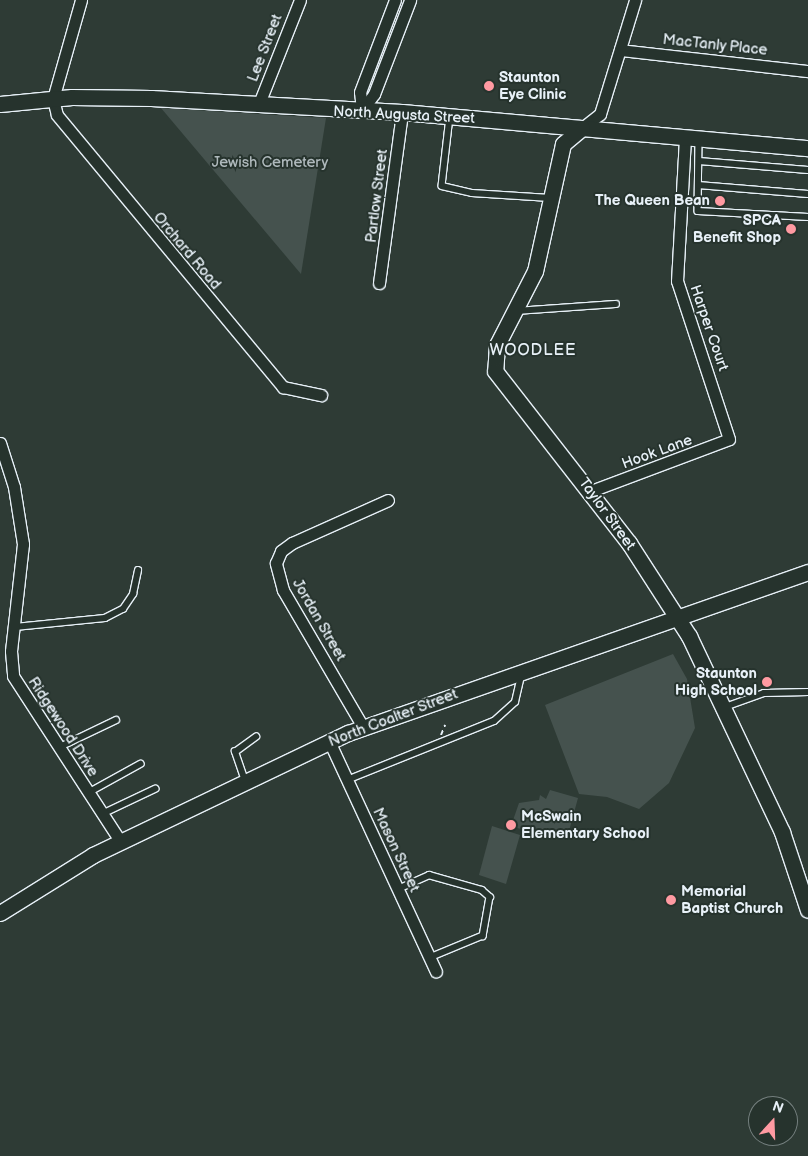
<!DOCTYPE html>
<style>
body{margin:0}
#map{position:relative;width:808px;height:1156px;overflow:hidden;background:#2e3b35;font-family:"Balsamiq Sans",sans-serif}
div>[style]{position:absolute}
.green>*{inset:0;background:#45524e}
.path>*{height:2px;margin-top:-1px;transform-origin:0;background:repeating-linear-gradient(90deg,#e8f1f8 0 5px,transparent 0 9px)}
.roads{filter:drop-shadow(1px 0 #e8f1f8) drop-shadow(-1px 0 #e8f1f8) drop-shadow(0 1px #e8f1f8) drop-shadow(0 -1px #e8f1f8)}
.lane>*{height:5.5px;margin:-2.75px;padding:0 2.75px;transform-origin:2.75px;border-radius:2.75px;background:#26332d}
.street>*{height:11px;margin:-5.5px;padding:0 5.5px;transform-origin:5.5px;border-radius:5.5px;background:#26332d}
.secondary>*{height:15px;margin:-7.5px;padding:0 7.5px;transform-origin:7.5px;border-radius:7.5px;background:#26332d}
.dots>*{width:14px;height:14px;translate:-50% -50%;box-sizing:border-box;border:2px solid #26332d;border-radius:50%}
span{translate:-50% -50%;white-space:nowrap;text-align:center;line-height:1.15;-webkit-text-stroke:4px #26332d;paint-order:stroke}
.street-label{font-size:15px;color:#e8f1f8}
.poi-label{font-size:15px;color:#e8f1f8;font-weight:700}
.left{translate:0 -50%;text-align:left}
.right{translate:-100% -50%;text-align:right}
.park-label{font-size:15px;color:#afb9bc}
.neighbourhood-label{font-size:16px;color:#e8f1f8;letter-spacing:1px}
.north{position:absolute;left:748px;top:1096px;width:50px;height:50px;box-sizing:border-box;background:#26332d;border:1px solid #747f7e;border-radius:50%;rotate:20deg;font-size:14px;font-weight:700;line-height:20px;text-align:center;color:#e8f1f8}
.north::after{content:'';display:block;margin:auto;width:18px;height:22px;background:#ff9aa2;clip-path:polygon(50% 0,100% 100%,50% 72%,0 100%)}
</style>
<div id="map">
<div class="green">
<div style="clip-path:polygon(161px 108px,326px 118px,301px 274px)"></div>
<div style="clip-path:polygon(673px 654px,687px 679px,695px 728px,669px 783px,639px 809px,607px 797px,579px 794px,545px 705px)"></div>
<div style="clip-path:polygon(550px 790px,578px 798px,569px 831px,550px 838px,511px 826px,519px 803px,539px 800px,540px 795px,546px 799px)"></div>
<div style="clip-path:polygon(492px 826px,520px 835px,506px 884px,479px 875px)"></div>
</div>
<div class="path">
<div style="left:441px;top:735px;width:11px;rotate:-68deg"></div>
</div>
<div class="roads">
<div class="lane">
<div style="left:450px;top:117px;width:69px;rotate:96.6deg"></div>
<div style="left:442px;top:186px;width:31px;rotate:13deg"></div>
<div style="left:472px;top:193px;width:78px;rotate:3.7deg"></div>
<div style="left:699px;top:140px;width:71px;rotate:90.8deg"></div>
<div style="left:698px;top:211px;width:110px;rotate:3.1deg"></div>
<div style="left:699px;top:161px;width:109px;rotate:4.7deg"></div>
<div style="left:698px;top:185px;width:110px;rotate:4.7deg"></div>
<div style="left:515px;top:311px;width:101px;rotate:-4deg"></div>
<div style="left:15px;top:627px;width:90px;rotate:-5.7deg"></div>
<div style="left:105px;top:618px;width:20px;rotate:-27deg"></div>
<div style="left:123px;top:609px;width:18px;rotate:-56deg"></div>
<div style="left:133px;top:594px;width:24px;rotate:-78deg"></div>
<div style="left:725px;top:707px;width:41px;rotate:-19.7deg"></div>
<div style="left:764px;top:693px;width:44px;rotate:-1.3deg"></div>
<div style="left:60px;top:747px;width:62px;rotate:-25.7deg"></div>
<div style="left:347px;top:780px;width:158px;rotate:-21.9deg"></div>
<div style="left:494px;top:721px;width:28px;rotate:-42deg"></div>
<div style="left:515px;top:702px;width:31px;rotate:-77deg"></div>
<div style="left:245px;top:781px;width:31px;rotate:-109deg"></div>
<div style="left:235px;top:752px;width:26px;rotate:-36deg"></div>
<div style="left:88px;top:793px;width:60px;rotate:-29.1deg"></div>
<div style="left:102px;top:814px;width:59px;rotate:-25.3deg"></div>
<div style="left:398px;top:889px;width:34px;rotate:-24deg"></div>
<div style="left:429px;top:875px;width:55px;rotate:15.8deg"></div>
<div style="left:482px;top:890px;width:11px;rotate:41deg"></div>
<div style="left:490px;top:897px;width:40px;rotate:100deg"></div>
<div style="left:483px;top:936px;width:57px;rotate:157.5deg"></div>
</div>
<div class="street">
<div style="left:81px;top:0;width:103px;rotate:105.8deg"></div>
<div style="left:53px;top:99px;width:16px;rotate:76deg"></div>
<div style="left:57px;top:115px;width:354px;rotate:50.3deg"></div>
<div style="left:283px;top:387px;width:39px;rotate:12deg"></div>
<div style="left:620px;top:50px;width:189px;rotate:6.4deg"></div>
<div style="left:258px;top:106px;width:114px;rotate:-68.4deg"></div>
<div style="left:362px;top:110px;width:20px;rotate:-53deg"></div>
<div style="left:374px;top:94px;width:101px;rotate:-69deg"></div>
<div style="left:362px;top:110px;width:18px;rotate:-96deg"></div>
<div style="left:360px;top:92px;width:98px;rotate:-69.2deg"></div>
<div style="left:582px;top:128px;width:23px;rotate:-38deg"></div>
<div style="left:600px;top:114px;width:119px;rotate:-72.9deg"></div>
<div style="left:379px;top:283px;width:173px;rotate:-82.3deg"></div>
<div style="left:0;top:443px;width:46px;rotate:72.3deg"></div>
<div style="left:14px;top:487px;width:58px;rotate:81deg"></div>
<div style="left:23px;top:544px;width:108px;rotate:96.4deg"></div>
<div style="left:11px;top:651px;width:25px;rotate:85deg"></div>
<div style="left:13px;top:676px;width:198px;rotate:57deg"></div>
<div style="left:591px;top:491px;width:147px;rotate:-20.6deg"></div>
<div style="left:729px;top:439px;width:166px;rotate:-108.2deg"></div>
<div style="left:677px;top:281px;width:145px;rotate:-86.8deg"></div>
<div style="left:363px;top:727px;width:159px;rotate:-120.3deg"></div>
<div style="left:283px;top:590px;width:28px;rotate:-105deg"></div>
<div style="left:276px;top:563px;width:13px;rotate:-67deg"></div>
<div style="left:281px;top:551px;width:14px;rotate:-36deg"></div>
<div style="left:292px;top:543px;width:105px;rotate:-24.1deg"></div>
<div style="left:329px;top:741px;width:254px;rotate:65.1deg"></div>
</div>
<div class="secondary">
<div style="left:0;top:104px;width:72px;rotate:-5.6deg"></div>
<div style="left:72px;top:97px;width:79px;rotate:0.7deg"></div>
<div style="left:151px;top:98px;width:251px;rotate:3.2deg"></div>
<div style="left:402px;top:112px;width:408px;rotate:5.1deg"></div>
<div style="left:582px;top:128px;width:25px;rotate:140deg"></div>
<div style="left:563px;top:144px;width:130px;rotate:102.4deg"></div>
<div style="left:535px;top:271px;width:83px;rotate:117.2deg"></div>
<div style="left:497px;top:345px;width:26px;rotate:94deg"></div>
<div style="left:495px;top:371px;width:218px;rotate:52.1deg"></div>
<div style="left:629px;top:543px;width:111px;rotate:57.2deg"></div>
<div style="left:689px;top:636px;width:217px;rotate:64.6deg"></div>
<div style="left:782px;top:832px;width:82px;rotate:71.6deg"></div>
<div style="left:0;top:913px;width:110px;rotate:-31.9deg"></div>
<div style="left:93px;top:855px;width:283px;rotate:-25.6deg"></div>
<div style="left:348px;top:733px;width:487px;rotate:-19.3deg"></div>
</div>
</div>
<div class="dots">
<div style="left:489px;top:86px;background:#ff9aa2"></div>
<div style="left:720px;top:201px;background:#ff9aa2"></div>
<div style="left:791px;top:229px;background:#ff9aa2"></div>
<div style="left:767px;top:682px;background:#ff9aa2"></div>
<div style="left:511px;top:825px;background:#ff9aa2"></div>
<div style="left:671px;top:900px;background:#ff9aa2"></div>
</div>
<div class="street-label">
<span style="left:715px;top:45px;rotate:6deg">MacTanly Place</span>
<span style="left:265px;top:48px;rotate:-69deg">Lee Street</span>
<span style="left:404px;top:115px;rotate:3deg">North Augusta Street</span>
<span style="left:377px;top:196px;rotate:-83deg">Partlow Street</span>
<span style="left:187px;top:251px;rotate:50deg">Orchard Road</span>
<span style="left:709px;top:328px;rotate:71deg">Harper Court</span>
<span style="left:657px;top:452px;rotate:-20deg">Hook Lane</span>
<span style="left:607px;top:514px;rotate:54deg">Taylor Street</span>
<span style="left:319px;top:620px;rotate:60deg">Jordan Street</span>
<span style="left:393px;top:718px;rotate:-21deg">North Coalter Street</span>
<span style="left:63px;top:727px;rotate:57deg">Ridgewood Drive</span>
<span style="left:396px;top:850px;rotate:65deg">Mason Street</span>
</div>
<div class="poi-label">
<span class="left" style="left:499px;top:86px">Staunton<br>Eye Clinic</span>
<span class="right" style="left:710px;top:201px">The Queen Bean</span>
<span class="right" style="left:781px;top:229px">SPCA<br>Benefit Shop</span>
<span class="right" style="left:757px;top:682px">Staunton<br>High School</span>
<span class="left" style="left:521px;top:825px">McSwain<br>Elementary School</span>
<span class="left" style="left:681px;top:900px">Memorial<br>Baptist Church</span>
</div>
<div class="park-label">
<span style="left:270px;top:163px">Jewish Cemetery</span>
</div>
<div class="neighbourhood-label">
<span style="left:533px;top:351px">WOODLEE</span>
</div>
<div class="north">N</div>
</div>
